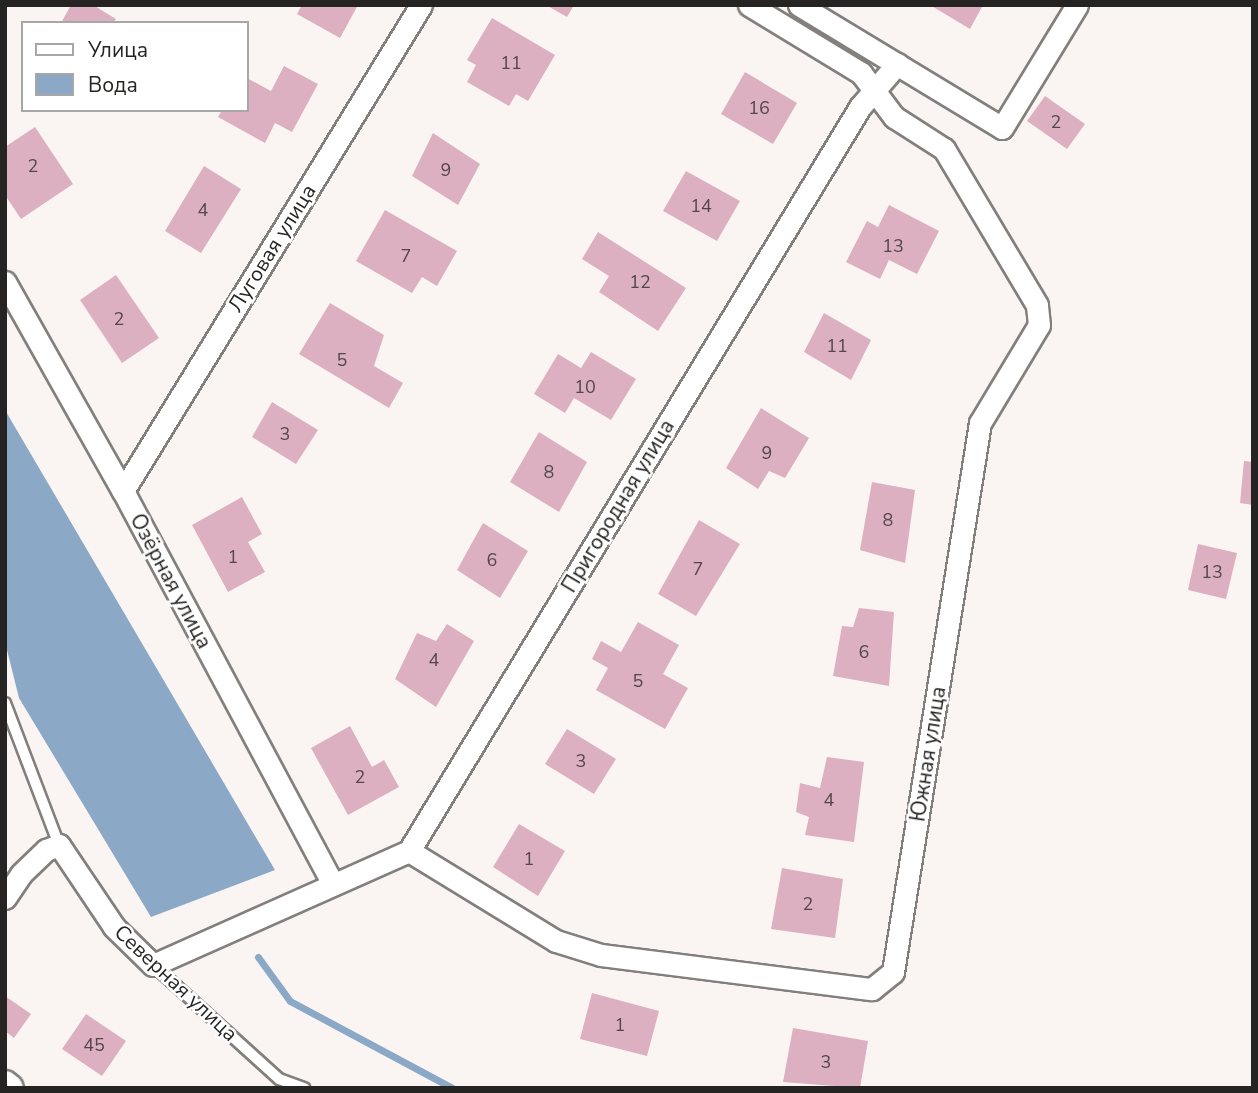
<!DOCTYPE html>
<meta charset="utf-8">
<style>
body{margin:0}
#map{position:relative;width:1258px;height:1093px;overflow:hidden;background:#faf5f2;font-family:"Nunito Sans",sans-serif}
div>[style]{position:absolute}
.water>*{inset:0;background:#8ba8c6}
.stream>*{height:7px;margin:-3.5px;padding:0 3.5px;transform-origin:3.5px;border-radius:3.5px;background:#8ba8c6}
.building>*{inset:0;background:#dcb0c0}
.roads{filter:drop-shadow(2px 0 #837f7c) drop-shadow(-2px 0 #837f7c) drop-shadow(0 2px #837f7c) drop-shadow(0 -2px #837f7c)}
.service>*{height:10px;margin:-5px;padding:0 5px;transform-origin:5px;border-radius:5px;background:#fff}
.minor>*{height:21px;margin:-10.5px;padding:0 10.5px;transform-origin:10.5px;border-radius:10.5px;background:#fff}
.tertiary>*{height:26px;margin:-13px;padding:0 13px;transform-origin:13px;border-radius:13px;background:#fff}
span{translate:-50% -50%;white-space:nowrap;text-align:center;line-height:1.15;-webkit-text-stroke:5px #fff;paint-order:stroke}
.number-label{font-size:18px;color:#53474a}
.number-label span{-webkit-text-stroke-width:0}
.street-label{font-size:21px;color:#252422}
.frame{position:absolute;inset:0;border:7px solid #252422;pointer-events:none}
.legend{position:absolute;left:21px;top:21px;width:228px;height:91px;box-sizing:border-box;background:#fff;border:2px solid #a8a7a7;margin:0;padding:9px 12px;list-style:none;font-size:21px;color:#252422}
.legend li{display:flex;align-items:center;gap:14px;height:35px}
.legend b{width:35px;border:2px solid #a8a7a7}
</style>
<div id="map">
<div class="water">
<div style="clip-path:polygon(5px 410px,275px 870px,151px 917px,19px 698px,5px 642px)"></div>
</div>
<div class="stream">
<div style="left:258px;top:957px;width:54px;rotate:54deg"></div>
<div style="left:290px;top:1001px;width:184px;rotate:28.2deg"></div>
</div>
<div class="building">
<div style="clip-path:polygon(71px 5px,93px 5px,116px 19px,113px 23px,61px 23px)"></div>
<div style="clip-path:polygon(302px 5px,358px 5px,340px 38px,297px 14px)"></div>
<div style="clip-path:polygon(546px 5px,574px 5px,567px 17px)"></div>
<div style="clip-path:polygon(930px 5px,983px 5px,970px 29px)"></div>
<div style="clip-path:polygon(492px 18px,555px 55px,528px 101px,516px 94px,509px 106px,467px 82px,476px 65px,467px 60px)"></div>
<div style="clip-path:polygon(284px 66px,318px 84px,292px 132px,275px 123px,265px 143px,218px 117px,222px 110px,247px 110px,247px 78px,271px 91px)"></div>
<div style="clip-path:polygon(745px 72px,797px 103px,773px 144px,721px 114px)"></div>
<div style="clip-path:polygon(1045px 96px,1085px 124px,1067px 149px,1027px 121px)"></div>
<div style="clip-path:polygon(35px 127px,73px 184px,21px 219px,5px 195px,5px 147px)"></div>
<div style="clip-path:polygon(433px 133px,480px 164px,458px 205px,412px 176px)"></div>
<div style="clip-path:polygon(204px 166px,241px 189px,201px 253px,165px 231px)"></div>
<div style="clip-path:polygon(686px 171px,740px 201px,717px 241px,663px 211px)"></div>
<div style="clip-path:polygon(889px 205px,939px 231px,917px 274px,889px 260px,880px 279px,846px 262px,867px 221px,878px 227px)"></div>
<div style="clip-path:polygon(385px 210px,457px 251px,437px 286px,422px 277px,412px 293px,356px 261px)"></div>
<div style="clip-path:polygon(598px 232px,686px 288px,658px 331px,599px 292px,609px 276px,582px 259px)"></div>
<div style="clip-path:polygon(116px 275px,159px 338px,122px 363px,80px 300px)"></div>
<div style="clip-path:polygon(330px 303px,384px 335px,374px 366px,403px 383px,389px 408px,299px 354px)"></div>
<div style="clip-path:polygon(824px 313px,871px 340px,851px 380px,804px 352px)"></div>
<div style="clip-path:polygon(591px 352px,636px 379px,611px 420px,574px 398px,565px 413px,534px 394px,558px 354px,581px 368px)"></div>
<div style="clip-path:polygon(272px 402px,318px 430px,296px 464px,252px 437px)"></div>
<div style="clip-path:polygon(761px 408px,809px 438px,785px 478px,769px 471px,758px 489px,726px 468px)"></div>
<div style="clip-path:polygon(539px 432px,587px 462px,559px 512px,510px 482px)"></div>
<div style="clip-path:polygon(1244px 461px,1253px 462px,1253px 505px,1240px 503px)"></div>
<div style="clip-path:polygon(872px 482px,915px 490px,905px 563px,860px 550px)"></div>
<div style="clip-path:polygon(242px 497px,262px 534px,248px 542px,265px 572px,228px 592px,192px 525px)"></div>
<div style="clip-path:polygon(699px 520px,740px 544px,696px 616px,658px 594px)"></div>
<div style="clip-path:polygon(483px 523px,528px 551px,500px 598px,457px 570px)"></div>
<div style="clip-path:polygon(1198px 544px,1237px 553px,1226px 599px,1188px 590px)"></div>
<div style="clip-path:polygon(859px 608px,894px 612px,889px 686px,833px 676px,842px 626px,853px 627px)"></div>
<div style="clip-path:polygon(638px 622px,679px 645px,663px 674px,688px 688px,665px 729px,596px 690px,608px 668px,592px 659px,601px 641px,621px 652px)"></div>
<div style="clip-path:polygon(447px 624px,474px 641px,436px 707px,395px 679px,417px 633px,436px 641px)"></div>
<div style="clip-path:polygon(350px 726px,372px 767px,384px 760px,399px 787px,348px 815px,311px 748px)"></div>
<div style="clip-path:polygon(567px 729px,616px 759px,594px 794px,545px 764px)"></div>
<div style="clip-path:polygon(827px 757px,864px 762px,854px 842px,805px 835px,809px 817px,796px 812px,800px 783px,820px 788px)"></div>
<div style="clip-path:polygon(519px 824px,565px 851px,538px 896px,493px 867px)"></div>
<div style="clip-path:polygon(782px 868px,843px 879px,835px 938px,771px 929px)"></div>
<div style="clip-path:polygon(592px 993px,659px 1011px,647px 1056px,580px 1039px)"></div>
<div style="clip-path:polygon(5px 996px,31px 1014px,14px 1038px,5px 1031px)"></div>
<div style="clip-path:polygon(86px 1014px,126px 1041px,102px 1076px,62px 1049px)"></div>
<div style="clip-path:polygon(793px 1028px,868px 1041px,860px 1088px,783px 1082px)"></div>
</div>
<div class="roads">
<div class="service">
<div style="left:5px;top:703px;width:152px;rotate:69.2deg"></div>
<div style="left:153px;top:965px;width:170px;rotate:42.1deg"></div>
<div style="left:279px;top:1079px;width:27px;rotate:20deg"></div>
</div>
<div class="minor">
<div style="left:799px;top:5px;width:237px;rotate:31.2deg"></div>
<div style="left:1002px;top:128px;width:144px;rotate:-58.6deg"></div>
<div style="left:5px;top:282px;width:240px;rotate:60.6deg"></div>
<div style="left:123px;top:491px;width:444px;rotate:61.9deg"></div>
<div style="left:123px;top:491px;width:570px;rotate:-58.48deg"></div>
<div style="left:409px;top:851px;width:172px;rotate:31.5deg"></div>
<div style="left:556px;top:941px;width:47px;rotate:17.3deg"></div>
<div style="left:601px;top:955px;width:273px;rotate:7.2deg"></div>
<div style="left:872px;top:989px;width:27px;rotate:-39deg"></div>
<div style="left:893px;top:972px;width:556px;rotate:-81deg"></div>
<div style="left:980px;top:423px;width:114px;rotate:-59deg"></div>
<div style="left:1039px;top:325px;width:20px;rotate:-96deg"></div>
<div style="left:1037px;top:305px;width:182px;rotate:-120.8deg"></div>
<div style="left:944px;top:149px;width:59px;rotate:-147.4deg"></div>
<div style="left:894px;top:117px;width:55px;rotate:-126.9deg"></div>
<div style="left:861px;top:73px;width:131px;rotate:-148.7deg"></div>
<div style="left:5px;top:898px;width:29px;rotate:-56deg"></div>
<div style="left:21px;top:874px;width:35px;rotate:-44deg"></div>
<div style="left:46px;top:850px;width:14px;rotate:-21deg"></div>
<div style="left:59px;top:845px;width:99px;rotate:56.1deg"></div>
<div style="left:114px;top:927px;width:54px;rotate:44.3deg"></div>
<div style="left:153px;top:965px;width:280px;rotate:-24deg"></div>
<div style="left:409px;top:851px;width:870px;rotate:-58.78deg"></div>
<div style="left:860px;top:107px;width:57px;rotate:-49.3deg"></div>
</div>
<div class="tertiary">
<div style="left:5px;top:1084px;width:6px;rotate:39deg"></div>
</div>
</div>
<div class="number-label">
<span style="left:511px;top:63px">11</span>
<span style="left:759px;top:108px">16</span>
<span style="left:1056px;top:122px">2</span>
<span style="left:33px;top:166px">2</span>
<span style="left:446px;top:170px">9</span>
<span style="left:701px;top:206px">14</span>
<span style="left:203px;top:210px">4</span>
<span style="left:893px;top:246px">13</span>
<span style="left:406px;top:256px">7</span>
<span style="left:640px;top:282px">12</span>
<span style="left:119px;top:319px">2</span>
<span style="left:837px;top:346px">11</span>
<span style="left:342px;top:360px">5</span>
<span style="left:585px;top:387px">10</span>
<span style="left:285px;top:434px">3</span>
<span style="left:767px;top:453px">9</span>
<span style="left:549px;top:472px">8</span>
<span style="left:888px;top:520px">8</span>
<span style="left:233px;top:557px">1</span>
<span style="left:492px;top:560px">6</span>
<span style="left:698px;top:569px">7</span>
<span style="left:1212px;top:572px">13</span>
<span style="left:864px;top:652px">6</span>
<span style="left:434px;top:660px">4</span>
<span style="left:638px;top:681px">5</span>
<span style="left:581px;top:761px">3</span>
<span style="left:360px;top:777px">2</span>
<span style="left:829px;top:800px">4</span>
<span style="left:529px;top:859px">1</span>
<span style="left:808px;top:904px">2</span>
<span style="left:620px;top:1025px">1</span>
<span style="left:94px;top:1045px">45</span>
<span style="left:826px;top:1062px">3</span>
</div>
<div class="street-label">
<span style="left:272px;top:248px;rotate:-58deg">Луговая улица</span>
<span style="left:618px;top:506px;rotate:-59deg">Пригородная улица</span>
<span style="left:171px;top:581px;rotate:62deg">Озёрная улица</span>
<span style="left:928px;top:754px;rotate:-81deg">Южная улица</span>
<span style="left:176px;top:983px;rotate:43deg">Северная улица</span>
</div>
<div class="frame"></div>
<ul class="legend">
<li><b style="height:9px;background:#fff"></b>Улица</li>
<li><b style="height:19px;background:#8ba8c6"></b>Вода</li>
</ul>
</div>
